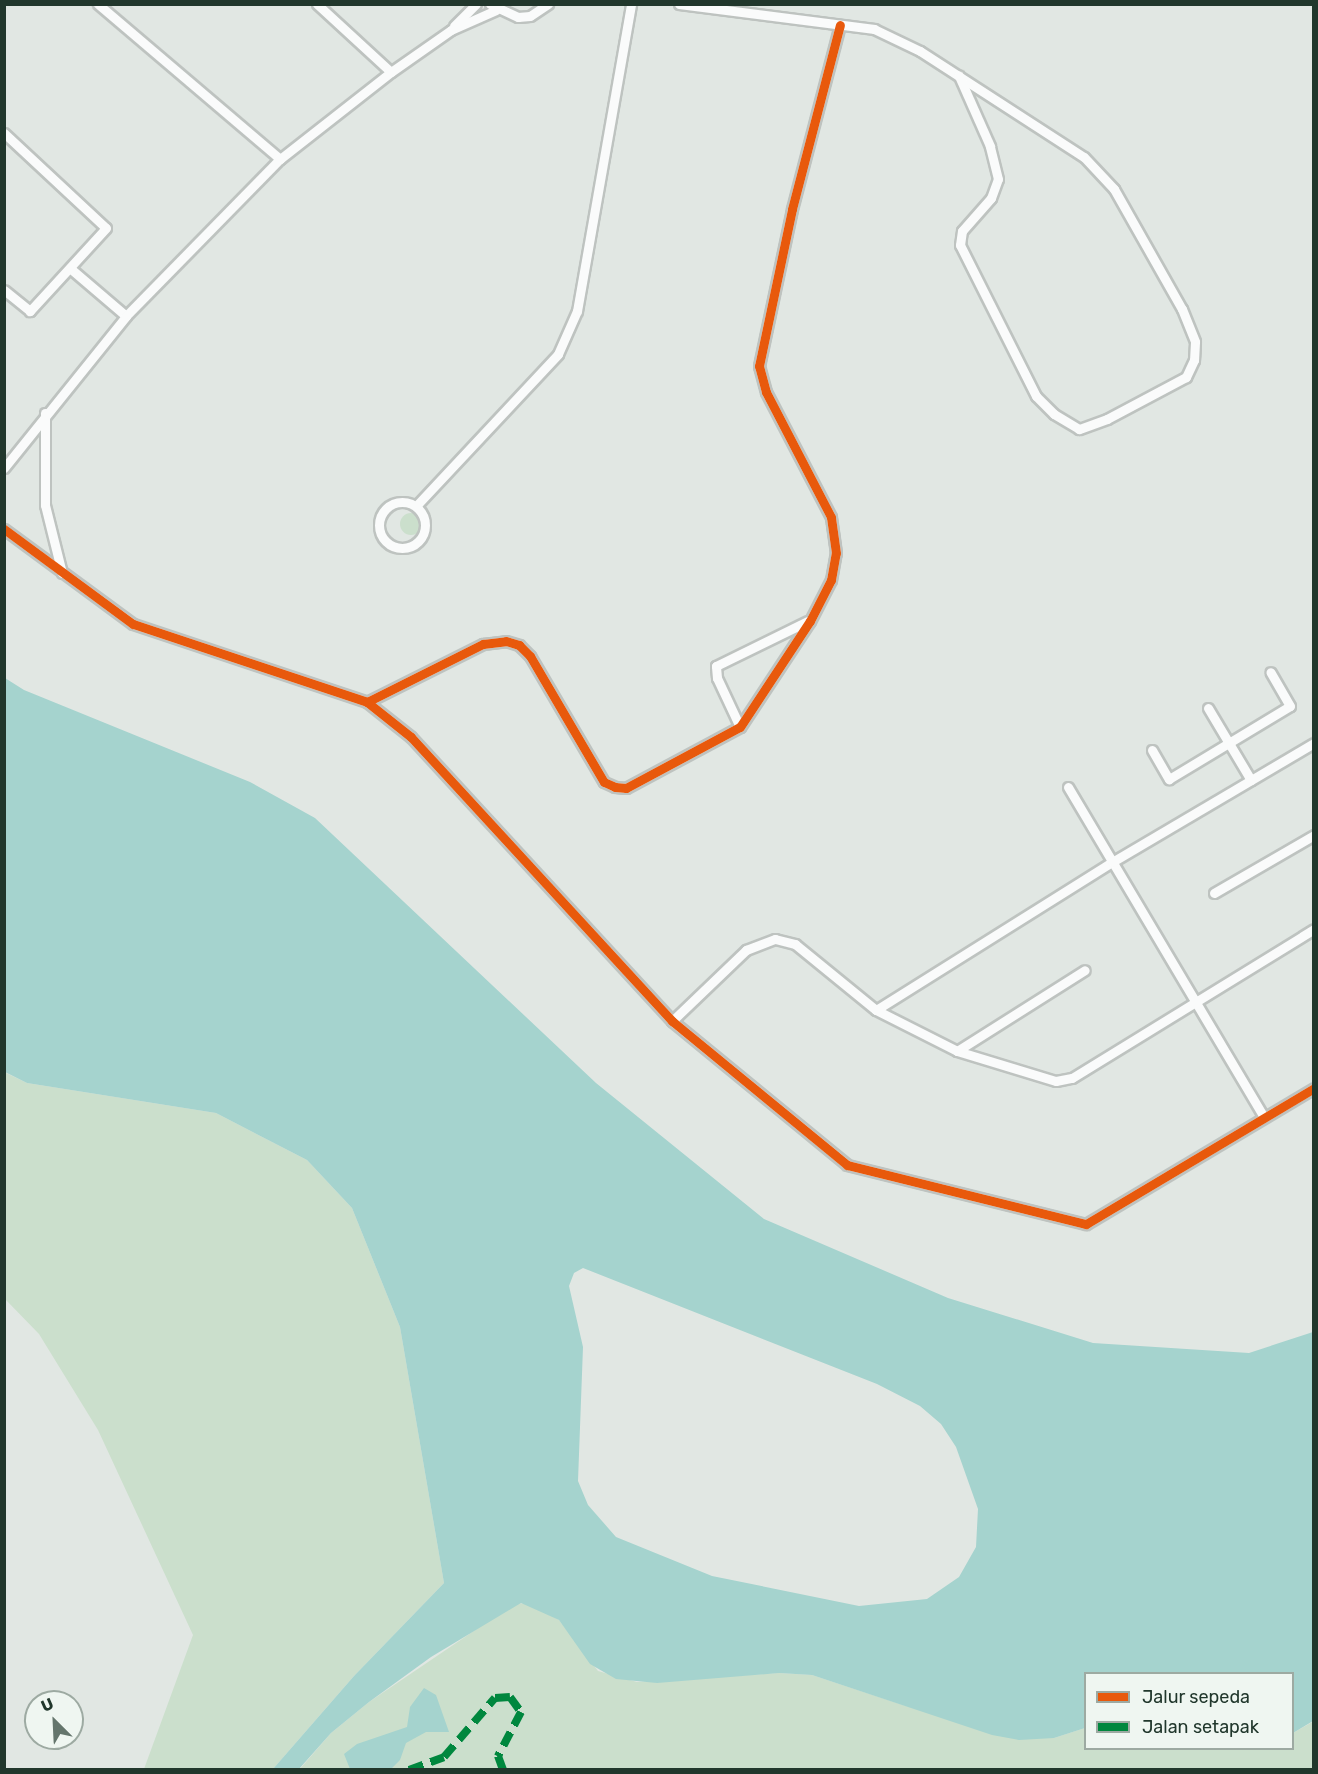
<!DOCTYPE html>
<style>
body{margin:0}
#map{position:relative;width:1318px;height:1774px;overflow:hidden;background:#e1e7e3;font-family:Rubik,sans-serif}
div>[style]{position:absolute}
.green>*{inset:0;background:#cbdfcc}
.round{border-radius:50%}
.water>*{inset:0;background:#a5d3ce}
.roads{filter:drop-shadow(2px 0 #bec3c0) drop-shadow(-2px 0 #bec3c0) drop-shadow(0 2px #bec3c0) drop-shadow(0 -2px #bec3c0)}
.minor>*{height:9px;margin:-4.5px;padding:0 4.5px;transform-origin:4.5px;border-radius:4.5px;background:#fafbfb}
.minor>.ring{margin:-4.5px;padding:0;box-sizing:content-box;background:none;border:9px solid #fafbfb;border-radius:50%}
.quiet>*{height:8px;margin-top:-4px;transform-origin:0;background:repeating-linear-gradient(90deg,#00873e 0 15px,transparent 0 23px)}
.cycleway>*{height:9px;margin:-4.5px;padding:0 4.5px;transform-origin:4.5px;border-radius:4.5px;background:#e8590c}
span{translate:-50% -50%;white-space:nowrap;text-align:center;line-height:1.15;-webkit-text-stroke:5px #eff6f1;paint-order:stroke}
.frame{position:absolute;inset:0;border:6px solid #21372c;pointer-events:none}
.legend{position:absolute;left:1084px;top:1672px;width:210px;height:78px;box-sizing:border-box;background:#eff6f1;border:2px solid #9daaa2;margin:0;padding:8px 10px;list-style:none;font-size:18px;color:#21372c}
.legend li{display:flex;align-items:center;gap:12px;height:30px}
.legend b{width:30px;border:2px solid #9daaa2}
.north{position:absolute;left:24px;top:1690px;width:60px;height:60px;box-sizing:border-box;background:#eff6f1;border:2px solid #9daaa2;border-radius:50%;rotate:336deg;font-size:16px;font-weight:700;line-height:24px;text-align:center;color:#21372c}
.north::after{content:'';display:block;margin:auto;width:21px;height:27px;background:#64756c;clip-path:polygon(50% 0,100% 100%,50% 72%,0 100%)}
</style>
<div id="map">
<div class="green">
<div class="round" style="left:400px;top:513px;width:22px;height:22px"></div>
<div style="clip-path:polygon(4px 1072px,27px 1083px,216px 1113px,307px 1160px,352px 1208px,400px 1327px,444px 1583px,354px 1676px,273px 1769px,144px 1769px,193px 1635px,98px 1430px,39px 1334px,5px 1299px)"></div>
<div style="clip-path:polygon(515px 1603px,529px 1604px,559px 1620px,598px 1671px,637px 1682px,779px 1673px,812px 1675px,906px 1706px,1054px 1738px,1085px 1728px,1086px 1748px,1292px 1748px,1293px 1733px,1314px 1721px,1313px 1770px,299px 1770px,331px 1733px,369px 1702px)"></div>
</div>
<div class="water">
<div style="clip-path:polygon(evenodd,5px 678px,24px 690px,250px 782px,315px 818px,596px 1083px,764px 1219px,948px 1298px,1093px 1343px,1249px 1353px,1313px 1332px,1313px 1721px,1293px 1733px,1292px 1674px,1086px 1674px,1085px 1728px,1054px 1738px,1019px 1740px,992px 1735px,812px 1675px,779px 1673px,657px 1683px,616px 1679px,590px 1664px,559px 1620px,521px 1603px,431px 1657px,369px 1702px,331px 1733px,299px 1769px,273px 1769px,354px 1676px,444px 1583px,400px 1327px,352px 1208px,307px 1160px,216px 1113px,27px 1083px,5px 1072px,5px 678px,583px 1268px,877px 1384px,920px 1406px,941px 1424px,956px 1447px,978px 1509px,976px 1547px,959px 1577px,927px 1599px,859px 1606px,712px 1576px,616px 1537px,588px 1505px,578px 1481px,583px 1347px,569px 1286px,574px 1273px,583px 1268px)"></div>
<div style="clip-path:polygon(424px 1688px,436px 1695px,449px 1732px,426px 1732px,406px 1743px,400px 1760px,391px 1769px,350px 1769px,344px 1754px,357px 1744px,407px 1727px,410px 1707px)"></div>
</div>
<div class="roads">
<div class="minor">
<div style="left:98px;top:4px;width:239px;rotate:40.4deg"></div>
<div style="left:317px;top:4px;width:100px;rotate:42.6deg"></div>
<div style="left:490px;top:4px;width:31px;rotate:25deg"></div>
<div style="left:518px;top:17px;width:12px;rotate:-5deg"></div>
<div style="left:530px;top:16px;width:22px;rotate:-34deg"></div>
<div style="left:679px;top:4px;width:197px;rotate:7.3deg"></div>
<div style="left:874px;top:29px;width:51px;rotate:25.6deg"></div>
<div style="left:920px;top:51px;width:195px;rotate:32.9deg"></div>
<div style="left:1084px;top:157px;width:44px;rotate:46.8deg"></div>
<div style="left:1114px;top:189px;width:138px;rotate:60.5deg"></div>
<div style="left:1182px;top:309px;width:35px;rotate:68deg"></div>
<div style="left:1195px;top:342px;width:18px;rotate:93deg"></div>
<div style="left:1194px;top:360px;width:19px;rotate:115deg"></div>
<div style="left:1186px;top:377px;width:89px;rotate:152deg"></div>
<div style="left:1107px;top:419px;width:30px;rotate:160deg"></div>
<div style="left:1079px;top:429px;width:29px;rotate:-149deg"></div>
<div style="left:1054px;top:414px;width:25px;rotate:-135deg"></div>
<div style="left:1036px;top:396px;width:169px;rotate:-116.7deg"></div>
<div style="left:960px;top:245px;width:14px;rotate:-82deg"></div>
<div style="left:962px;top:231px;width:44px;rotate:-48.7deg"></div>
<div style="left:991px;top:198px;width:20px;rotate:-70deg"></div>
<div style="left:998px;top:179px;width:34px;rotate:-104deg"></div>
<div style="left:990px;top:146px;width:77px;rotate:-113.9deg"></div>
<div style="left:454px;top:26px;width:31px;rotate:-45deg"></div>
<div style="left:4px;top:133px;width:139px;rotate:43deg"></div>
<div style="left:106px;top:228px;width:113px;rotate:132.5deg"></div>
<div style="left:30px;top:311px;width:33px;rotate:-141deg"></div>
<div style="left:71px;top:269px;width:72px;rotate:40.5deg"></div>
<div style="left:45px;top:413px;width:92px;rotate:90deg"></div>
<div style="left:45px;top:505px;width:70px;rotate:76deg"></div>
<div style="left:4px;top:468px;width:195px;rotate:-51.2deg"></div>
<div style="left:126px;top:316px;width:220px;rotate:-45.6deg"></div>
<div style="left:280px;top:159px;width:141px;rotate:-38.1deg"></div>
<div style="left:391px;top:72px;width:73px;rotate:-35deg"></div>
<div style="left:451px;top:30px;width:49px;rotate:-24deg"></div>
<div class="ring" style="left:379px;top:502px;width:37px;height:37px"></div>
<div style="left:416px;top:506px;width:208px;rotate:-46.9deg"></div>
<div style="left:558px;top:354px;width:47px;rotate:-66.2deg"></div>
<div style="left:577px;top:311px;width:312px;rotate:-80deg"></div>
<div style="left:4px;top:529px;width:160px;rotate:36.4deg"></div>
<div style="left:133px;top:624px;width:247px;rotate:18.4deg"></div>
<div style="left:367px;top:702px;width:56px;rotate:38.5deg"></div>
<div style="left:411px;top:737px;width:386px;rotate:47.4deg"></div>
<div style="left:672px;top:1021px;width:227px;rotate:39.4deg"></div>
<div style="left:847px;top:1165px;width:246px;rotate:13.9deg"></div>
<div style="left:1086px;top:1224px;width:265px;rotate:-30.8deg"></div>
<div style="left:367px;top:702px;width:130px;rotate:-26.6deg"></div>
<div style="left:483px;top:644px;width:23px;rotate:-7deg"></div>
<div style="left:506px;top:641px;width:14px;rotate:17deg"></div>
<div style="left:519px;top:645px;width:16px;rotate:45deg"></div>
<div style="left:530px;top:656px;width:146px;rotate:59.6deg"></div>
<div style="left:604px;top:782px;width:12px;rotate:24deg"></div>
<div style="left:615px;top:787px;width:11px;rotate:5deg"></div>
<div style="left:626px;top:788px;width:129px;rotate:-28.2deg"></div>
<div style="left:740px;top:727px;width:127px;rotate:-56.6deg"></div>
<div style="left:810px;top:621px;width:46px;rotate:-62.9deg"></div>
<div style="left:831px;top:580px;width:27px;rotate:-80deg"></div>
<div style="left:836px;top:553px;width:36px;rotate:-98deg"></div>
<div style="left:831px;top:517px;width:141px;rotate:-117.5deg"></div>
<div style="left:766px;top:392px;width:27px;rotate:-105deg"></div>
<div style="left:759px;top:366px;width:160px;rotate:-78.1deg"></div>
<div style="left:792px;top:209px;width:190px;rotate:-75.4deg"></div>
<div style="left:1208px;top:708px;width:84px;rotate:59.2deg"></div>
<div style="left:740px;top:727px;width:54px;rotate:-115.1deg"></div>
<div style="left:717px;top:678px;width:12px;rotate:-95deg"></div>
<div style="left:716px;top:666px;width:102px;rotate:-26.1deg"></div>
<div style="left:1152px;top:750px;width:34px;rotate:60deg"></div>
<div style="left:1169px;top:779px;width:141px;rotate:-31.1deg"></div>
<div style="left:1290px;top:706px;width:39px;rotate:-120deg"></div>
<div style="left:1068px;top:787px;width:384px;rotate:59.3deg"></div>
<div style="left:1214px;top:893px;width:116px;rotate:-30.1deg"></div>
<div style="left:876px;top:1010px;width:279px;rotate:-32.1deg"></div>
<div style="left:1112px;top:862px;width:234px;rotate:-30.5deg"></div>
<div style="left:672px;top:1021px;width:103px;rotate:-43.8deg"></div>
<div style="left:746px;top:950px;width:31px;rotate:-21deg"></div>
<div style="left:775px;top:939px;width:21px;rotate:14deg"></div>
<div style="left:795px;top:944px;width:104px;rotate:39.2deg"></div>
<div style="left:876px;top:1010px;width:91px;rotate:26.8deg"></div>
<div style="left:957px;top:1051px;width:103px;rotate:16.9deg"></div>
<div style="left:1056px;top:1081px;width:16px;rotate:-11deg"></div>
<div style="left:1072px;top:1078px;width:284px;rotate:-31.6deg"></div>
<div style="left:957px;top:1051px;width:151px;rotate:-32.3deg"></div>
</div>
</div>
<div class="quiet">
<div style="left:409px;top:1770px;width:37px;rotate:-20deg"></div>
<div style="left:444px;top:1757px;width:78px;rotate:-49.2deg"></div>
<div style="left:495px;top:1698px;width:15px;rotate:-4deg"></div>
<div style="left:510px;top:1697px;width:19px;rotate:54deg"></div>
<div style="left:521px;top:1712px;width:50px;rotate:117.6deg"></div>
<div style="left:498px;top:1756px;width:15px;rotate:70deg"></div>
</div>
<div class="cycleway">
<div style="left:4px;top:529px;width:160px;rotate:36.4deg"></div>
<div style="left:133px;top:624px;width:247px;rotate:18.4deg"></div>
<div style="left:367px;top:702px;width:56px;rotate:38.5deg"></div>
<div style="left:411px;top:737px;width:386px;rotate:47.4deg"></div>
<div style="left:672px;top:1021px;width:227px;rotate:39.4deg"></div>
<div style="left:847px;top:1165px;width:246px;rotate:13.9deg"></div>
<div style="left:1086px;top:1224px;width:265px;rotate:-30.8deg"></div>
<div style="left:367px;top:702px;width:130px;rotate:-26.6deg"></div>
<div style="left:483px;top:644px;width:23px;rotate:-7deg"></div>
<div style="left:506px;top:641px;width:14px;rotate:17deg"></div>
<div style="left:519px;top:645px;width:16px;rotate:45deg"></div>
<div style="left:530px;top:656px;width:146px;rotate:59.6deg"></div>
<div style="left:604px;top:782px;width:12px;rotate:24deg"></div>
<div style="left:615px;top:787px;width:11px;rotate:5deg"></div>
<div style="left:626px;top:788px;width:129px;rotate:-28.2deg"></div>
<div style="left:740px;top:727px;width:127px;rotate:-56.6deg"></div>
<div style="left:810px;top:621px;width:46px;rotate:-62.9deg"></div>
<div style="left:831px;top:580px;width:27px;rotate:-80deg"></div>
<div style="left:836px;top:553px;width:36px;rotate:-98deg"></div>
<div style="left:831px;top:517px;width:141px;rotate:-117.5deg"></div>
<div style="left:766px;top:392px;width:27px;rotate:-105deg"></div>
<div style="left:759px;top:366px;width:160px;rotate:-78.1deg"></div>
<div style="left:792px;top:209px;width:190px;rotate:-75.4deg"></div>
</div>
<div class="frame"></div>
<ul class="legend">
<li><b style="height:8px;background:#e8590c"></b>Jalur sepeda</li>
<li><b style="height:8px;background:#00873e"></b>Jalan setapak</li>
</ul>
<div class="north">U</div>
</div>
